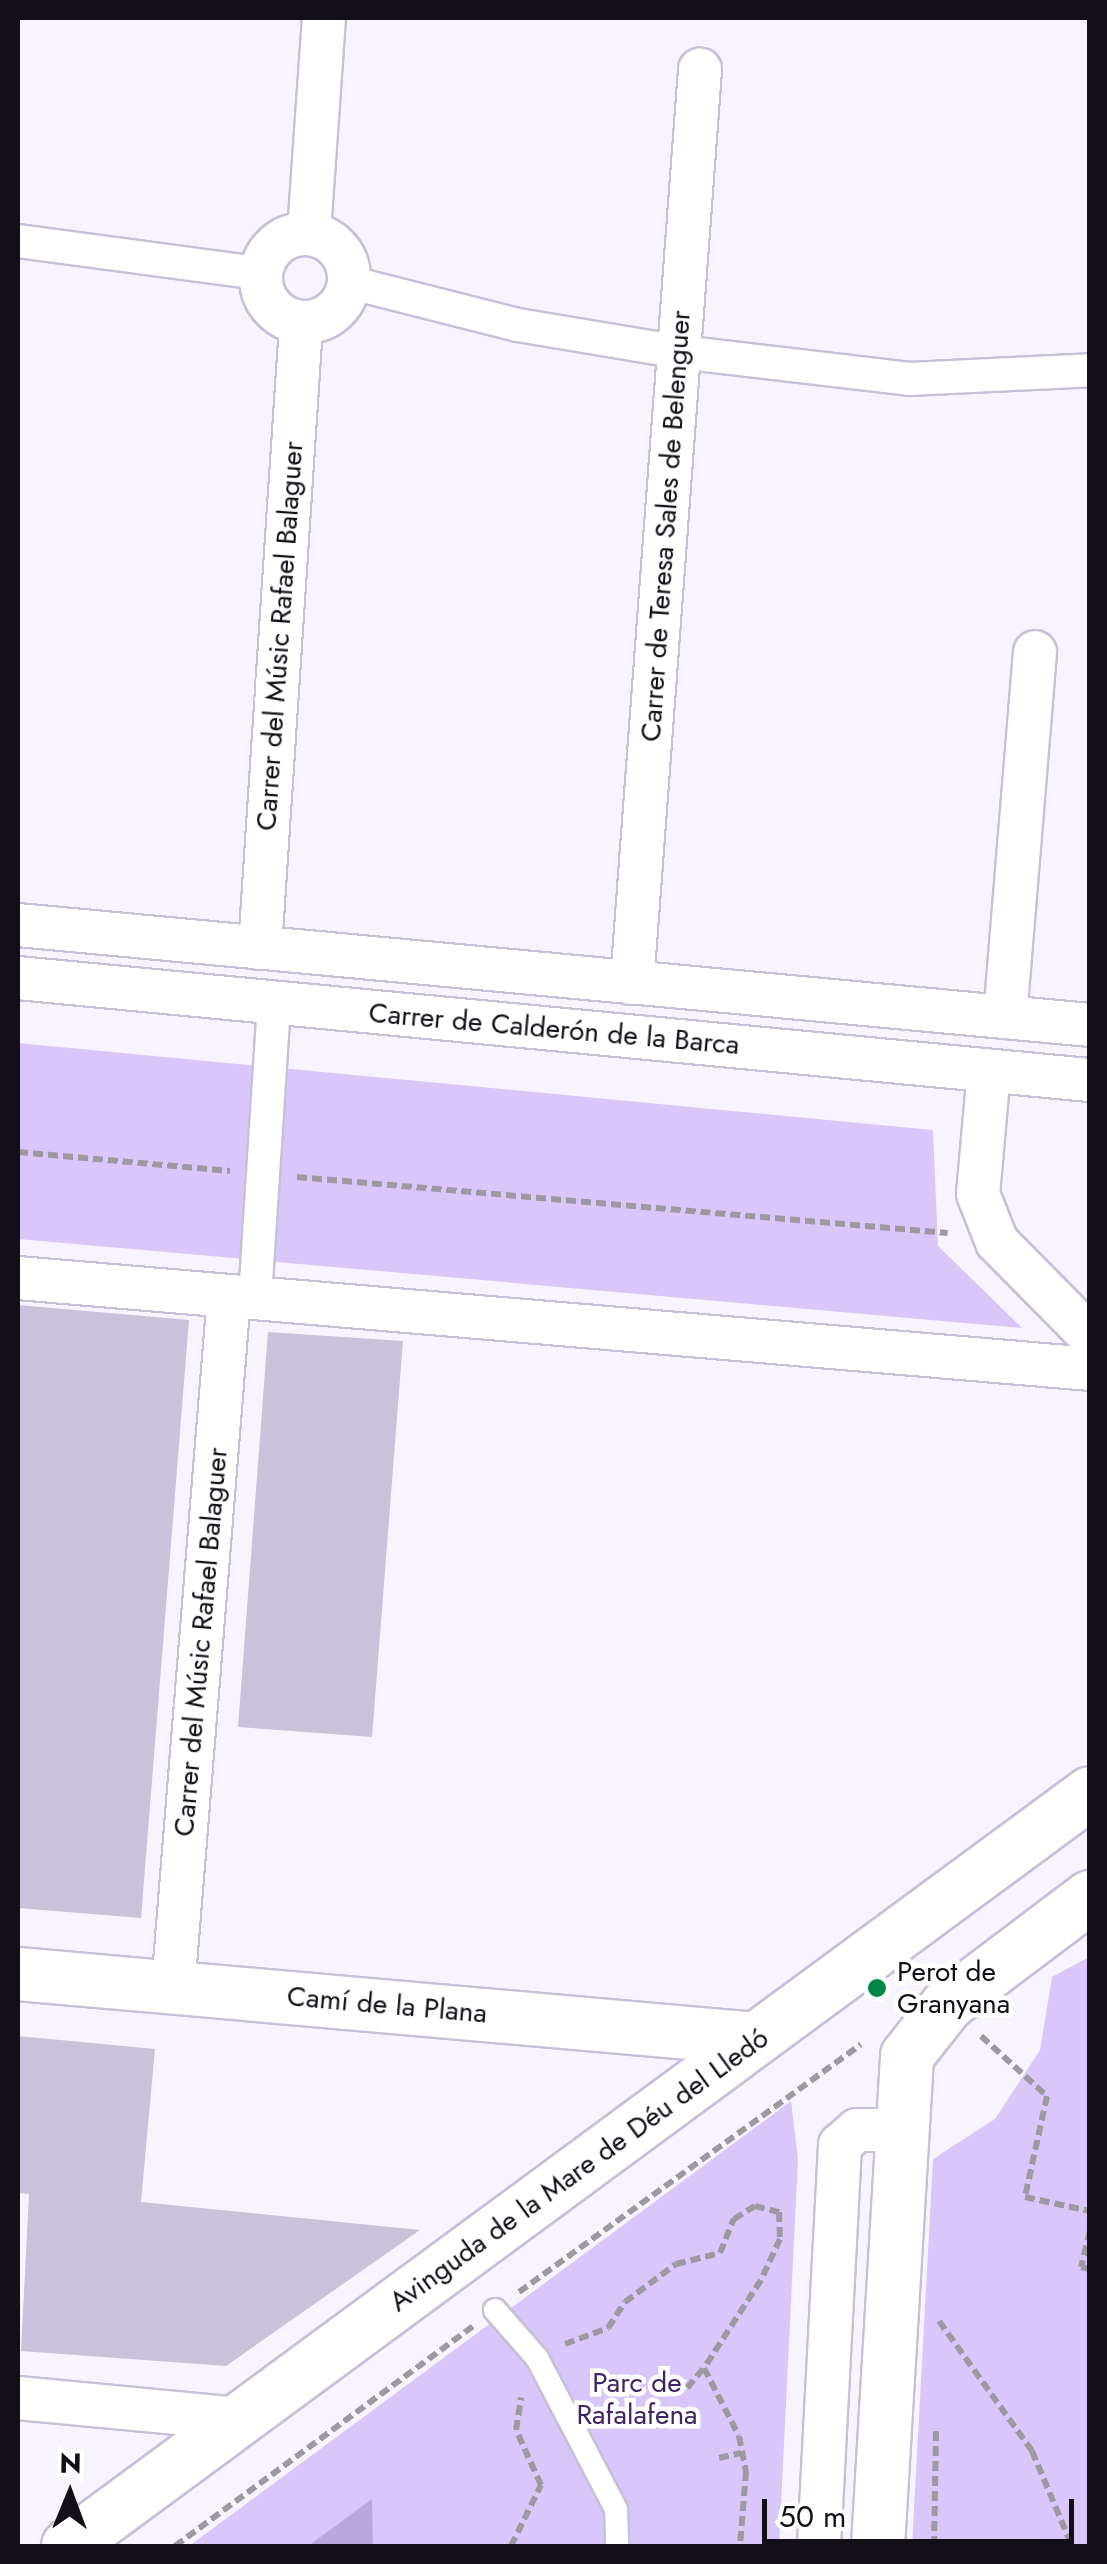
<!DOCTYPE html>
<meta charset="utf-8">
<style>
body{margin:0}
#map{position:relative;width:1107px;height:2564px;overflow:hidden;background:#f8f4ff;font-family:Jost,sans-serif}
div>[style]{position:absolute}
.green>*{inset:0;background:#dac7fa}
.water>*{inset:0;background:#bca7dd}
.building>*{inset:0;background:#cac1db}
.path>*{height:6px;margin-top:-3px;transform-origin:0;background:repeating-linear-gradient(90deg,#9d99a3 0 10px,transparent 0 15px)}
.roads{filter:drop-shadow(2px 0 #c8bfd8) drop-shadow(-2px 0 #c8bfd8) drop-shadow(0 2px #c8bfd8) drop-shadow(0 -2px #c8bfd8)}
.service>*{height:22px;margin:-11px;padding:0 11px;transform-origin:11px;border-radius:11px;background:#fff}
.pedestrian>*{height:32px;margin:-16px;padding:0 16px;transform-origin:16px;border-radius:16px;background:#fff}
.minor>*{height:42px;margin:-21px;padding:0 21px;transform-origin:21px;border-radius:21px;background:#fff}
.minor>.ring{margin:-21px;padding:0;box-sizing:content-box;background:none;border:42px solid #fff;border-radius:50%}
.tertiary>*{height:52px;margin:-26px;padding:0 26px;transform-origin:26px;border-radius:26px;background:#fff}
.dots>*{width:28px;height:28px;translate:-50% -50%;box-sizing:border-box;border:5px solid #fff;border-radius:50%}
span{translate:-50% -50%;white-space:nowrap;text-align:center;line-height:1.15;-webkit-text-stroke:9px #fff;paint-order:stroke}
.street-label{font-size:28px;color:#130f18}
.poi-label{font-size:28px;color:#130f18}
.left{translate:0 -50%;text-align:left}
.park-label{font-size:28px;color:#402363}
.frame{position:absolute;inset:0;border:20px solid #130f18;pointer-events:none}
.north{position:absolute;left:20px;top:2444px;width:100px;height:100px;-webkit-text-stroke:8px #fff;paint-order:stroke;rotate:1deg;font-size:28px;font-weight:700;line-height:40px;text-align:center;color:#130f18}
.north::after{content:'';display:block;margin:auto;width:35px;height:45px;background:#130f18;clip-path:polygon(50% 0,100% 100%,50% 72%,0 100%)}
.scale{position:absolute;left:762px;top:2499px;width:312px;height:45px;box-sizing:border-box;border:5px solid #130f18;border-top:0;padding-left:12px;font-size:30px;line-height:35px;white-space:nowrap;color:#130f18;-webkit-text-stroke:8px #fff;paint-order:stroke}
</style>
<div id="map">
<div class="green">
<div style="clip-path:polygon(18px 1043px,933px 1130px,938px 1246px,1022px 1328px,18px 1239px)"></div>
<div style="clip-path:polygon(1089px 1957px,1089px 2546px,912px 2546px,933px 2159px,995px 2119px,1040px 2050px,1052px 1977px)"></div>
<div style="clip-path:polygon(791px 2101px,798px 2159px,779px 2546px,189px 2546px)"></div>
</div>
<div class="water">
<div style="clip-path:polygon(372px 2499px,373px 2546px,308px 2546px)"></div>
</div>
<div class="building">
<div style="clip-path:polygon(18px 1305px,189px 1320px,141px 1918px,18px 1908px)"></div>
<div style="clip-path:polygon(268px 1332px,403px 1341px,372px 1737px,238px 1727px)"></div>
<div style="clip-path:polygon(18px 2036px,155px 2049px,141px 2202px,420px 2230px,226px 2366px,21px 2351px,29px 2194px,18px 2193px)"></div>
</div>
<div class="path">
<div style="left:18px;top:1152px;width:213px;rotate:5.1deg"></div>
<div style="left:297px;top:1177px;width:653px;rotate:4.92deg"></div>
<div style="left:981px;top:2036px;width:89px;rotate:42.3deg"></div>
<div style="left:1047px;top:2096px;width:103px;rotate:102.3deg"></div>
<div style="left:1025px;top:2197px;width:66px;rotate:12.2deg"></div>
<div style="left:1090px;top:2231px;width:37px;rotate:104deg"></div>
<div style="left:1081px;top:2267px;width:9px;rotate:13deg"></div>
<div style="left:519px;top:2292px;width:422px;rotate:-35.9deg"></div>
<div style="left:939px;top:2321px;width:160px;rotate:54.4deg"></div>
<div style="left:1032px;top:2451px;width:103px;rotate:67.2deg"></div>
<div style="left:565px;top:2344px;width:46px;rotate:-20.4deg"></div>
<div style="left:608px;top:2328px;width:31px;rotate:-57deg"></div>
<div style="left:625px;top:2302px;width:64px;rotate:-36.7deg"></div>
<div style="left:676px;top:2264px;width:45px;rotate:-14deg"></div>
<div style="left:720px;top:2253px;width:37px;rotate:-68deg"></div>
<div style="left:734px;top:2219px;width:25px;rotate:-32deg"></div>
<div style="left:755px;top:2206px;width:25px;rotate:14deg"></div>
<div style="left:779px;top:2212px;width:27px;rotate:88deg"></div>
<div style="left:780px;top:2239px;width:45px;rotate:114.9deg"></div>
<div style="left:761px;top:2280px;width:105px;rotate:122.9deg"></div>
<div style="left:704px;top:2368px;width:76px;rotate:62.8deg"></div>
<div style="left:739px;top:2436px;width:36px;rotate:79deg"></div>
<div style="left:746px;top:2471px;width:75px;rotate:94.6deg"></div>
<div style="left:687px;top:2388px;width:26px;rotate:-50deg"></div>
<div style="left:719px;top:2458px;width:23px;rotate:-13deg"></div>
<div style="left:175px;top:2546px;width:370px;rotate:-36.4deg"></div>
<div style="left:511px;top:2546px;width:68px;rotate:-63.8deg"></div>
<div style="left:541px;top:2485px;width:60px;rotate:-114.4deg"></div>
<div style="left:516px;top:2430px;width:33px;rotate:-81deg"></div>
<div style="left:934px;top:2546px;width:115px;rotate:-89deg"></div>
</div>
<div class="roads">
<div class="service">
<div style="left:495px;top:2310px;width:64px;rotate:48.8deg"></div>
<div style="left:537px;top:2358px;width:170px;rotate:62.4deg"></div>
<div style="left:616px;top:2509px;width:37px;rotate:88deg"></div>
</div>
<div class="pedestrian">
<div style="left:18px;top:241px;width:243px;rotate:7.6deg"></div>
<div style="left:352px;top:283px;width:171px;rotate:14.2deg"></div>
<div style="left:518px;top:325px;width:164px;rotate:9.5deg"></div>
<div style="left:680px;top:352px;width:231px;rotate:6.7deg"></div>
<div style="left:909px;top:379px;width:181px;rotate:-2.8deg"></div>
<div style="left:255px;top:1298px;width:296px;rotate:-86.3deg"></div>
</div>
<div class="minor">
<div style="left:309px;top:232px;width:215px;rotate:-86deg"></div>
<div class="ring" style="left:261px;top:234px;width:46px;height:46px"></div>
<div style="left:18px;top:925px;width:1077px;rotate:5.33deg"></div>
<div style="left:260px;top:948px;width:624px;rotate:-86.23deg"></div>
<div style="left:18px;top:978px;width:1077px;rotate:5.44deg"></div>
<div style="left:632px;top:983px;width:916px;rotate:-85.74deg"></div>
<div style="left:1005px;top:1017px;width:366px;rotate:-85.3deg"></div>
<div style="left:989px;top:1071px;width:123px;rotate:95.1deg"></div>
<div style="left:978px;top:1194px;width:52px;rotate:68.4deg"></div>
<div style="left:997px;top:1242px;width:132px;rotate:45.3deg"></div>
<div style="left:18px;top:1278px;width:1076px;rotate:4.85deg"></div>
<div style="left:173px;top:1988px;width:694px;rotate:-85.37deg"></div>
<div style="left:18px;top:2398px;width:224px;rotate:5.4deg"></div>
<div style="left:819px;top:2546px;width:402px;rotate:-87deg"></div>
<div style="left:840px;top:2145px;width:23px;rotate:-41deg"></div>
<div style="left:857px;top:2130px;width:42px"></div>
</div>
<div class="tertiary">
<div style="left:18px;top:1974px;width:741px;rotate:5.03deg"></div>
<div style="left:68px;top:2546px;width:1269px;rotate:-36.38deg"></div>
<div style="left:878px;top:2546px;width:491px;rotate:-86.6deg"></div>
<div style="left:907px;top:2056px;width:66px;rotate:-51.7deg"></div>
<div style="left:948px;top:2004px;width:178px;rotate:-37deg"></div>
</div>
</div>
<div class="dots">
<div style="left:877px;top:1988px;background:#018743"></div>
</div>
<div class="street-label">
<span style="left:666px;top:526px;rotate:-86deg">Carrer de Teresa Sales de Belenguer</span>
<span style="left:280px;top:636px;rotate:-86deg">Carrer del Músic Rafael Balaguer</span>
<span style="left:554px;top:1029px;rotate:5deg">Carrer de Calderón de la Barca</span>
<span style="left:201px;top:1642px;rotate:-85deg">Carrer del Músic Rafael Balaguer</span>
<span style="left:387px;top:2005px;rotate:5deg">Camí de la Plana</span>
<span style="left:579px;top:2170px;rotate:-36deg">Avinguda de la Mare de Déu del Lledó</span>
</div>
<div class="poi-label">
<span class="left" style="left:897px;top:1988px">Perot de<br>Granyana</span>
</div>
<div class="park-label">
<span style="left:637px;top:2399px">Parc de<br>Rafalafena</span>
</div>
<div class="frame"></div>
<div class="north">N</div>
<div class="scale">50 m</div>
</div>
